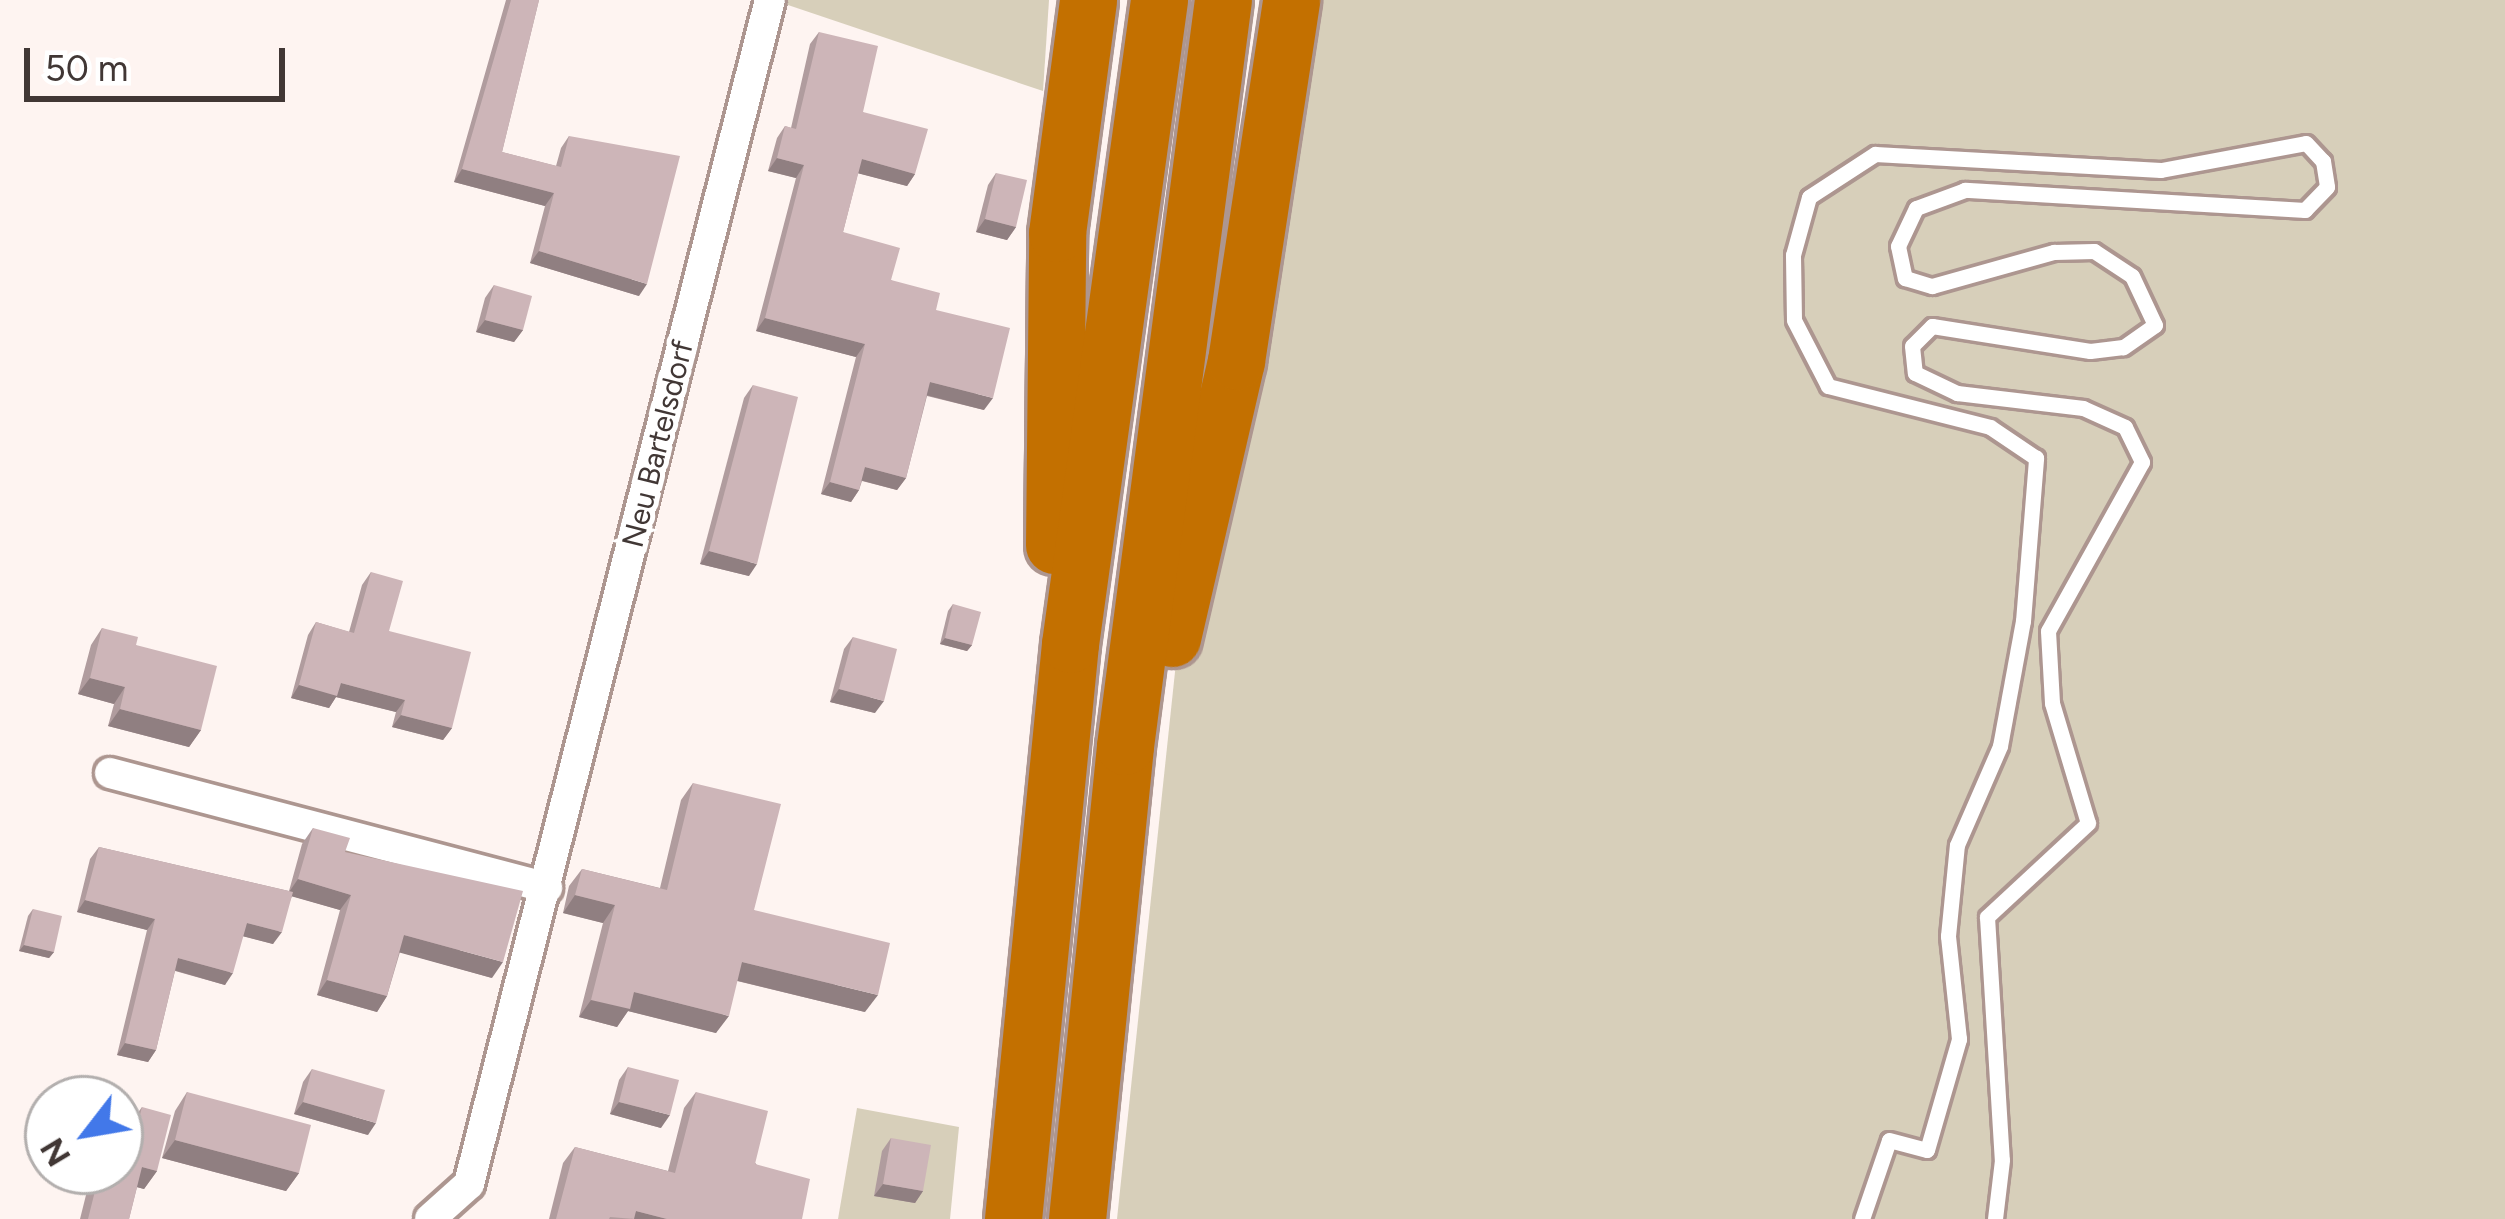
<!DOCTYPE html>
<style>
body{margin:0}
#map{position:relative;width:2505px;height:1219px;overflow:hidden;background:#fef4f1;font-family:Figtree,sans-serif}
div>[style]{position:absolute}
.green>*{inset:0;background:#d7cfba}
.roads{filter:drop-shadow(3px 0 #ad9690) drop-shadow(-3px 0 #ad9690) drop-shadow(0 3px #ad9690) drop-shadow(0 -3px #ad9690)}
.service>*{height:15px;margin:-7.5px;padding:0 7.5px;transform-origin:7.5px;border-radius:7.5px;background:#fff}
.minor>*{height:30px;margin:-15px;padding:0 15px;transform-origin:15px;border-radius:15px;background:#fff}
.motorway>*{height:57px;margin:-28.5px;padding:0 28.5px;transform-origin:28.5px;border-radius:28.5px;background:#c37000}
.wall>*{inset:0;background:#b09c9e}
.shaded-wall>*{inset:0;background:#907f81}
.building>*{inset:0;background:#cdb5b8}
span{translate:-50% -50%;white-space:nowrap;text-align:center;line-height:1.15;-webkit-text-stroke:10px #fff;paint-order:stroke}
.street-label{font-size:30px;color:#413735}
.north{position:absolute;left:24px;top:1075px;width:120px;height:120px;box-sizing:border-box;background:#fff;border:3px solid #b3afae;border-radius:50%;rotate:239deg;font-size:33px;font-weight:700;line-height:48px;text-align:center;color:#413735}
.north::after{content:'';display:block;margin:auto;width:42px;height:54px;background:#4278e9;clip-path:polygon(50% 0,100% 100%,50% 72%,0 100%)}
.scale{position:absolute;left:24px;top:48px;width:261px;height:54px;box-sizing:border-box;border:6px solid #413735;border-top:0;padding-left:15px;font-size:36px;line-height:42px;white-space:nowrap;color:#413735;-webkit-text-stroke:9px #fff;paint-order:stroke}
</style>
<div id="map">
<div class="green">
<div style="clip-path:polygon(786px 0,1049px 0,1043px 91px,785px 4px)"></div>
<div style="clip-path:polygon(1319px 0,2505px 0,2505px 1219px,1117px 1219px,1175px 672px)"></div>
<div style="clip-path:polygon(857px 1108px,959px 1127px,950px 1219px,838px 1219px)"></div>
</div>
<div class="roads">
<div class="service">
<div style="left:1862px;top:1219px;width:83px;rotate:-71.1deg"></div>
<div style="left:1889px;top:1140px;width:39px;rotate:15deg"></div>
<div style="left:1927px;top:1150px;width:116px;rotate:-73.9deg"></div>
<div style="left:1959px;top:1039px;width:104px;rotate:-96.1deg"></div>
<div style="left:1948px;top:936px;width:91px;rotate:-84.4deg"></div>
<div style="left:1957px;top:845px;width:108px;rotate:-66.5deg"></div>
<div style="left:2000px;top:746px;width:127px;rotate:-79.6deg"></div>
<div style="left:2023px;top:621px;width:164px;rotate:-85.4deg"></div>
<div style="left:2036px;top:458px;width:55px;rotate:-146deg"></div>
<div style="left:1990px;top:427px;width:167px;rotate:-165.8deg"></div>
<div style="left:1828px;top:386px;width:74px;rotate:-117.3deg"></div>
<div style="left:1794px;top:320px;width:65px;rotate:-90.9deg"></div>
<div style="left:1793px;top:255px;width:60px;rotate:-74.6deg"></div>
<div style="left:1809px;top:197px;width:79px;rotate:-33.1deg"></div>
<div style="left:1875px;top:154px;width:286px;rotate:3.2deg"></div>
<div style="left:2161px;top:170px;width:147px;rotate:-10.5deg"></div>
<div style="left:2306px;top:143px;width:25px;rotate:47deg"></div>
<div style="left:2323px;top:161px;width:26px;rotate:81deg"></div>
<div style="left:2327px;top:187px;width:32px;rotate:134deg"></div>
<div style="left:2305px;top:210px;width:341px;rotate:-176.6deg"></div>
<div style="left:1965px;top:190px;width:52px;rotate:159.8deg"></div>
<div style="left:1916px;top:208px;width:42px;rotate:115.3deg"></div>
<div style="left:1898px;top:246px;width:33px;rotate:78deg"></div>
<div style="left:1905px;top:278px;width:28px;rotate:17deg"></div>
<div style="left:1932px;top:286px;width:127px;rotate:-15.6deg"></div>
<div style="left:2054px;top:252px;width:40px;rotate:-1.4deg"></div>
<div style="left:2094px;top:251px;width:45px;rotate:33.3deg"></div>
<div style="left:2132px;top:276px;width:54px;rotate:64.9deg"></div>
<div style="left:2155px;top:325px;width:39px;rotate:145deg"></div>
<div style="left:2123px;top:347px;width:33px;rotate:173deg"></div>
<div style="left:2090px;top:351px;width:160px;rotate:-171deg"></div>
<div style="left:1932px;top:326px;width:28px;rotate:135deg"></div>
<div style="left:1912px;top:346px;width:27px;rotate:84deg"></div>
<div style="left:1915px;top:373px;width:47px;rotate:25.5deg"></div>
<div style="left:1957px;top:393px;width:127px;rotate:6.8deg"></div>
<div style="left:2083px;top:408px;width:46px;rotate:24.3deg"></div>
<div style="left:2125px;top:427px;width:39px;rotate:64deg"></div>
<div style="left:2142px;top:462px;width:193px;rotate:119.1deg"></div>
<div style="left:2048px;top:631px;width:72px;rotate:86.8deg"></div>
<div style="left:2052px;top:703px;width:125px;rotate:73.3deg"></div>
<div style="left:2088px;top:823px;width:138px;rotate:137.1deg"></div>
<div style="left:1987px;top:917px;width:243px;rotate:86.5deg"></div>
<div style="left:2002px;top:1160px;width:59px;rotate:96.8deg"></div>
</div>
<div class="minor">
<div style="left:110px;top:773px;width:452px;rotate:14.7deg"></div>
<div style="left:430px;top:1219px;width:52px;rotate:-41.9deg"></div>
<div style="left:469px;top:1184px;width:1222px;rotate:-75.74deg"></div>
</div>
<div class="motorway">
<div style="left:1054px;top:545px;width:312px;rotate:-89.4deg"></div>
<div style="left:1057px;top:233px;width:235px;rotate:-82.4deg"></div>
<div style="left:1172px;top:638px;width:284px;rotate:-77deg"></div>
<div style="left:1236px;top:361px;width:365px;rotate:-81.3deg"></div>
<div style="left:1013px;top:1219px;width:578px;rotate:-84.34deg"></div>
<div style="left:1070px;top:644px;width:650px;rotate:-82.13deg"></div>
<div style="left:1077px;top:1219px;width:475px;rotate:-84.2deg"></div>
<div style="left:1125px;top:746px;width:752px;rotate:-82.52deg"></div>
</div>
</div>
<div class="wall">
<div style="clip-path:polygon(506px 0,539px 0,502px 152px,556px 166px,561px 148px,569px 136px,639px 296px,530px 263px,545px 206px,454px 182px)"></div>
<div style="clip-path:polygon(819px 32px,863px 112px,915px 174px,907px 186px,858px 173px,843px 232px,891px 280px,936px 310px,984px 410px,927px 396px,906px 478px,897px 490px,862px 481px,859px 490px,851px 502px,821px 494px,856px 357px,756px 331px,796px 178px,768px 171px,777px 138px,785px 126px,791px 128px,810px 44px)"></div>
<div style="clip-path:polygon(996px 173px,1016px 227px,1007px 240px,976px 232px,988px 185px)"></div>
<div style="clip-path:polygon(494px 285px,523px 330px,514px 342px,476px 332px,485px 298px)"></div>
<div style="clip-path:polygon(753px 385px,749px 576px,700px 564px,744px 398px)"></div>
<div style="clip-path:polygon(371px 572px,389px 631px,452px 728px,443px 740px,392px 727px,396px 712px,336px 697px,329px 708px,291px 698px,308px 635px,316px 622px,349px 632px,362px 585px)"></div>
<div style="clip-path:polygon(953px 604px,972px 645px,967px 651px,940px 644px,948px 611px)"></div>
<div style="clip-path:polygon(102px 628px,136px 645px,201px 730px,189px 747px,108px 726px,114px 704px,78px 694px,91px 645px)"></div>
<div style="clip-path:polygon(853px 637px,875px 713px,830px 702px,844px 649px)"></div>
<div style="clip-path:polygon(693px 783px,754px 910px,865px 1012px,737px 981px,716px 1033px,628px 1011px,617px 1027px,579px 1017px,603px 923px,563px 913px,569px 886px,582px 869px,660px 888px,681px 800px)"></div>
<div style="clip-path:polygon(313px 828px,345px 852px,492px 978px,400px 952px,387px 996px,377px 1012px,317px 995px,340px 910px,292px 896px,273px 944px,243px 936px,225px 985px,175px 971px,156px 1050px,148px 1062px,117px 1055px,147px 930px,77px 912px,90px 859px,99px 847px,289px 891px,302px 844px)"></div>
<div style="clip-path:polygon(33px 909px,54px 952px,49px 958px,19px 951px,28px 916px)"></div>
<div style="clip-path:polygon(628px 1067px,661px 1128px,610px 1114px,619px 1080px)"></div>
<div style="clip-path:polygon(312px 1069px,368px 1135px,294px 1114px,303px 1082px)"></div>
<div style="clip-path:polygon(187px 1092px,299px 1173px,286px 1191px,162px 1158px,175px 1111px)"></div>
<div style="clip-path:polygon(696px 1092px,802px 1219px,549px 1219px,563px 1163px,575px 1147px,668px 1171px,684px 1108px)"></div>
<div style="clip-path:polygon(142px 1107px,157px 1171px,144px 1189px,137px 1187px,129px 1219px,80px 1219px,92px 1171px,120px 1171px,129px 1125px)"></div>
<div style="clip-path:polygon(891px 1138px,923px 1191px,915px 1203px,874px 1196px,882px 1151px)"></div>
</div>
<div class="shaded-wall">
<div style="clip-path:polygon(777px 158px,804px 165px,796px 178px,768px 171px)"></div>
<div style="clip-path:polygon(862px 159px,915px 174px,907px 186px,853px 172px)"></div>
<div style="clip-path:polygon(462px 169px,554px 193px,545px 206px,454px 182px)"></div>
<div style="clip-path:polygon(985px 219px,1016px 227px,1007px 240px,976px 232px)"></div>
<div style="clip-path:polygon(539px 251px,647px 284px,639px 296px,530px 263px)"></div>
<div style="clip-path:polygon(765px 318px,865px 344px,856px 357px,756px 331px)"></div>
<div style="clip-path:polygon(485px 320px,523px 330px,514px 342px,476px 332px)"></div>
<div style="clip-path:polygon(930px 382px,993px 398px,984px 410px,922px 394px)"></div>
<div style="clip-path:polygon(865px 467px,906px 478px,897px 490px,856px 479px)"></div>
<div style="clip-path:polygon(830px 482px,859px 490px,851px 502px,821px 494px)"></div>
<div style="clip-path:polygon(709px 551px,757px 564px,749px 576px,700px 564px)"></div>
<div style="clip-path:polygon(945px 638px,972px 645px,967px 651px,940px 644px)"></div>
<div style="clip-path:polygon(90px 678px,125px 687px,114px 704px,78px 694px)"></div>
<div style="clip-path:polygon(341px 683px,405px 700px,396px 712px,336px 697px,329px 708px,291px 698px,299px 685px)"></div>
<div style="clip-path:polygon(839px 689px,884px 701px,875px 713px,830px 702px)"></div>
<div style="clip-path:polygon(120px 709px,201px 730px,189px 747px,108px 726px)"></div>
<div style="clip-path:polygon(401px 715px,452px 728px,443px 740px,392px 727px)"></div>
<div style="clip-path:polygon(298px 879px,351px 895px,340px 910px,287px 895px)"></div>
<div style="clip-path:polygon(575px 895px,615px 905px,603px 923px,563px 913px)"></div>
<div style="clip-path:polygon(85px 900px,155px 919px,147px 930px,77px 912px)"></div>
<div style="clip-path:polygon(247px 923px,282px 932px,273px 944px,238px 935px)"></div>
<div style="clip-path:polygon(404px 935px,503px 962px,492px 978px,394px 951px)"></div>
<div style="clip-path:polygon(24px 945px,54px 952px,49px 958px,19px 951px)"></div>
<div style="clip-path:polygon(178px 958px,233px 973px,225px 985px,170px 969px)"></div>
<div style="clip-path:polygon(742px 962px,878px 995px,865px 1012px,730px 979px)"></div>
<div style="clip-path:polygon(327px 980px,387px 996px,377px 1012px,317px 995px)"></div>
<div style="clip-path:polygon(634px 992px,729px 1016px,716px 1033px,628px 1011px,617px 1027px,579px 1017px,591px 1000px)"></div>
<div style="clip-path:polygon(125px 1043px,156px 1050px,148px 1062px,117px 1055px)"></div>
<div style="clip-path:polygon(303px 1102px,376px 1123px,368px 1135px,294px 1114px)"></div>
<div style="clip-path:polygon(619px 1102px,670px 1115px,661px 1128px,610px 1114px)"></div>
<div style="clip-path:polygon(175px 1140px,299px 1173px,286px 1191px,162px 1158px)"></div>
<div style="clip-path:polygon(142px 1167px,157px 1171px,144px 1189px,129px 1185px)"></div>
<div style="clip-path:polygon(883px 1184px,923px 1191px,915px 1203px,874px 1196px)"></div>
<div style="clip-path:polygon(636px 1211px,667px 1219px,631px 1219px)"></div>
</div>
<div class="building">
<div style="clip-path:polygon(511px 0,539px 0,502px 152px,561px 167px,569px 136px,680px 156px,647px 284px,539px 251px,554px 193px,462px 169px)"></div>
<div style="clip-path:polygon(819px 32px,878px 46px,863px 112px,928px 129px,915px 174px,862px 159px,843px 232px,900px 248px,891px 280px,940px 293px,936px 310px,1010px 328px,993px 398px,930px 382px,906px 478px,865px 467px,859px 490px,830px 482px,865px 344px,765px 318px,804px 165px,777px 158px,785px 126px,796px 129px)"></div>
<div style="clip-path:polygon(996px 173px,1027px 180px,1016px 227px,985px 219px)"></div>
<div style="clip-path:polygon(494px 285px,532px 296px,523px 330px,485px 320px)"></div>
<div style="clip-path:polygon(753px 385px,798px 397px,757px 564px,709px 551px)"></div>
<div style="clip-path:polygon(371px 572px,403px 581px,389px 631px,471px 652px,452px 728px,401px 715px,405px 700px,341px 683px,337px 696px,299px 685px,316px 622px,354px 633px)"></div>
<div style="clip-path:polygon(953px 604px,981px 612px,972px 645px,945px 638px)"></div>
<div style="clip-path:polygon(102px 628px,138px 637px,136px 645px,217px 666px,201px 730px,120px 709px,125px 687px,90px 678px)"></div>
<div style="clip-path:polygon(853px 637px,897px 649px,884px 701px,839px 689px)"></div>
<div style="clip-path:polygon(693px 783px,781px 804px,754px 910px,890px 943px,878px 995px,742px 962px,729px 1016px,634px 992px,630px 1009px,591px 1000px,615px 905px,575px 895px,582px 869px,667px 890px)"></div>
<div style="clip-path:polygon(313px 828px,350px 838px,345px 852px,523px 891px,503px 962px,404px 935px,387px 996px,327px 980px,351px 895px,298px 879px)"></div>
<div style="clip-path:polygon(99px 847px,293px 892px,282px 932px,247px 923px,233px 973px,178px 958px,156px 1050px,125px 1043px,155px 919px,85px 900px)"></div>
<div style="clip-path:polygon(33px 909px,62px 916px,54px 952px,24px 945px)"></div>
<div style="clip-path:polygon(628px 1067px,679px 1080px,670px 1115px,619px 1102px)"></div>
<div style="clip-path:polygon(312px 1069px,385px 1090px,376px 1123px,303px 1102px)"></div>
<div style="clip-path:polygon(187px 1092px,311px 1125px,299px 1173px,175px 1140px)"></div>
<div style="clip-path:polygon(696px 1092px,768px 1111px,755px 1164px,810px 1179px,802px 1219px,667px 1219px,636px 1211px,634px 1219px,610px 1217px,609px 1219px,556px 1219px,575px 1147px,675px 1173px)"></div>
<div style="clip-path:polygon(142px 1107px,171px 1115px,157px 1171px,142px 1167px,129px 1219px,88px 1219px,100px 1171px,120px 1171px,120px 1126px,136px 1130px)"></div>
<div style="clip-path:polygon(891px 1138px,931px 1145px,923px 1191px,883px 1184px)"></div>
</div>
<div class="street-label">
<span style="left:658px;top:444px;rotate:-76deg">Neu Bartelsdorf</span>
</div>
<div class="north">N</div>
<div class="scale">50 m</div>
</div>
